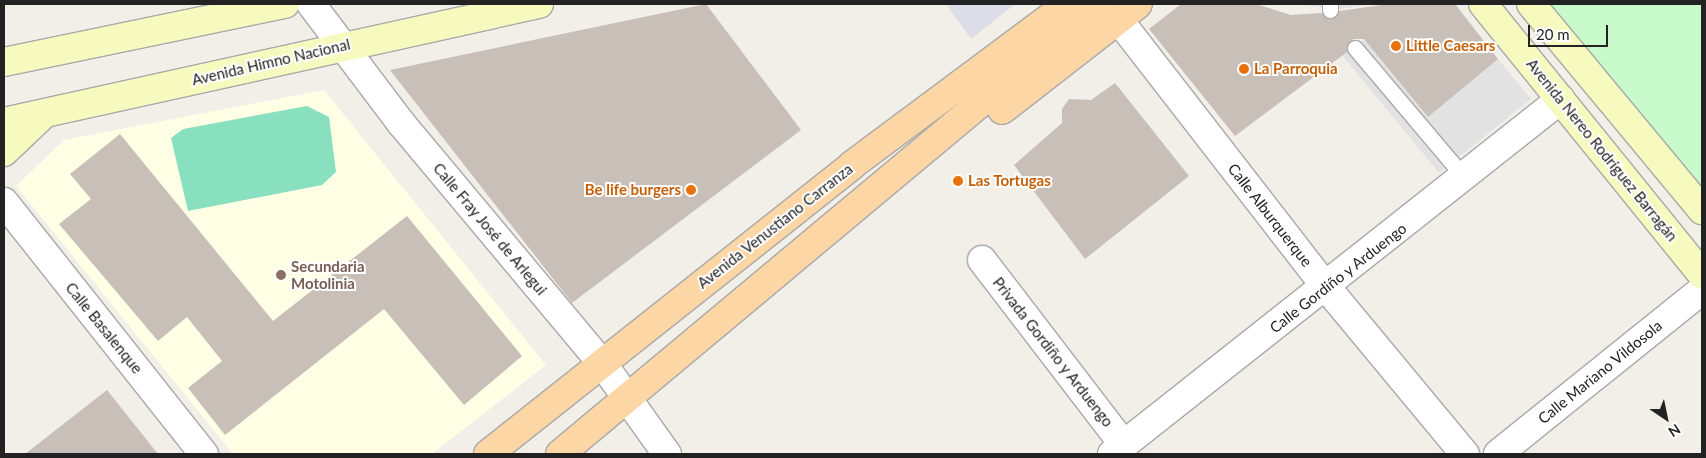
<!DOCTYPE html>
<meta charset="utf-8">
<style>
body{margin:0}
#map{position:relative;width:1706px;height:458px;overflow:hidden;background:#f2efe9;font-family:Lato,sans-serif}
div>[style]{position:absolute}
.education>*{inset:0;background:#ffffe5}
.park>*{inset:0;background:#c8facc}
.pitch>*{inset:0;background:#88e0be}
.parking>*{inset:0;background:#e2e2e2}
.plaza>*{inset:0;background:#dddde8}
.building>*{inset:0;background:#c7bfb8}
.roads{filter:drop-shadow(1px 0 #a9a9a9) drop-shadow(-1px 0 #a9a9a9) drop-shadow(0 1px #a9a9a9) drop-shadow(0 -1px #a9a9a9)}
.lane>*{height:15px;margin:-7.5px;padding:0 7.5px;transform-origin:7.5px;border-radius:7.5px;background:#fff}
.street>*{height:28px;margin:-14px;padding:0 14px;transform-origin:14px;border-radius:14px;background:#fff}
.secondary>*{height:28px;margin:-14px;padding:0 14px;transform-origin:14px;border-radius:14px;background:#f7fabf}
.primary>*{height:28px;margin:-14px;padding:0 14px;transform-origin:14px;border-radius:14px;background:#fcd6a4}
.dots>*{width:14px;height:14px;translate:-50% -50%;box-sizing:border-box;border:2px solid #fff;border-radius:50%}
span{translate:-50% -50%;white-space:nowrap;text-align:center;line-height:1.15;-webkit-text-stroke:4px #fff;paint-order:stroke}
.food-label{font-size:15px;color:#c56008;font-weight:700}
.left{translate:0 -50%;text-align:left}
.right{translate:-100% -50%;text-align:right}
.street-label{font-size:15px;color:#222}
.education-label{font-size:15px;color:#785e54;font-weight:700}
.frame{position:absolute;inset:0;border:5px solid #222;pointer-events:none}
.north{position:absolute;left:1641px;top:393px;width:50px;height:50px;-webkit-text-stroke:4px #fff;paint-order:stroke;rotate:146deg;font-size:14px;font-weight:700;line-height:20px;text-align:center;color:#222}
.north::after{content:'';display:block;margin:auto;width:18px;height:22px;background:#222;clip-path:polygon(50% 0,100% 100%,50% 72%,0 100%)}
.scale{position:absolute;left:1528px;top:25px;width:80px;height:22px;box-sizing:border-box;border:2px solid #222;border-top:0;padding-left:6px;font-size:15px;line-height:18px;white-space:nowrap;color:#222;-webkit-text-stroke:4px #fff;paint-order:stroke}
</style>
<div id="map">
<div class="education">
<div style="clip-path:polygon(324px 90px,546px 365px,432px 454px,233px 454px,16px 186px,64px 140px)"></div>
</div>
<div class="park">
<div style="clip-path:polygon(1547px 4px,1702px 4px,1702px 191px)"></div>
</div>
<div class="pitch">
<div style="clip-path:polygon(307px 106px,329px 117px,336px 172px,322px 185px,188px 211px,171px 138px,183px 129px)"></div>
</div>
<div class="parking">
<div style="clip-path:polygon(1292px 4px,1374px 4px,1339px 9px)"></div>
<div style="clip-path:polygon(1365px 39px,1428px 117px,1498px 59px,1531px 99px,1439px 173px,1342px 55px)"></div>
</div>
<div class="plaza">
<div style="clip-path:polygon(946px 4px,1015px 4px,971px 39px)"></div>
</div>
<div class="building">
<div style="clip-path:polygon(706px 4px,801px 130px,572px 303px,390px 70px)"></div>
<div style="clip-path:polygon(1181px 4px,1256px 4px,1291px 15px,1321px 13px,1330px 19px,1339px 11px,1389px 4px,1455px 4px,1498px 59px,1428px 117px,1364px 39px,1353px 39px,1347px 52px,1235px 136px,1149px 29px)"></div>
<div style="clip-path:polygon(1115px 83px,1189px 176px,1085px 259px,1014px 165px,1062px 123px,1062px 109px,1069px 99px,1091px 100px)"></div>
<div style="clip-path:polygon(120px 134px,273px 321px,407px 216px,522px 356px,464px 405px,384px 309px,225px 435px,188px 388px,222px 361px,187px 317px,158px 341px,59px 224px,91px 199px,70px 174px)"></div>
<div style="clip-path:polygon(107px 390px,158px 454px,25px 454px)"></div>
</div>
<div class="roads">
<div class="lane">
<div style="left:1330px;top:4px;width:6px;rotate:90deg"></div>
<div style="left:1355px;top:48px;width:169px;rotate:49.8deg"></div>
</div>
<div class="street">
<div style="left:311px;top:4px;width:149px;rotate:52.9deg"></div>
<div style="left:401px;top:123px;width:313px;rotate:50.1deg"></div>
<div style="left:602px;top:363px;width:112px;rotate:54.5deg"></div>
<div style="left:1118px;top:19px;width:341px;rotate:52.2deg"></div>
<div style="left:1327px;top:288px;width:216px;rotate:50.3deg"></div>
<div style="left:4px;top:202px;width:322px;rotate:51.6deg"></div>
<div style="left:982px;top:260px;width:233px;rotate:52.5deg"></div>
<div style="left:1112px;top:454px;width:572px;rotate:-38.33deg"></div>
<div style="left:1498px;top:454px;width:262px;rotate:-38.8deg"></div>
</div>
<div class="secondary">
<div style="left:1483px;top:4px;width:348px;rotate:51deg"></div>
<div style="left:1531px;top:4px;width:268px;rotate:50.3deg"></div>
<div style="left:4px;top:62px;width:287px;rotate:-11.7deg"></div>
<div style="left:4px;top:122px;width:548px;rotate:-12.44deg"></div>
<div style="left:4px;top:152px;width:54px;rotate:-43.5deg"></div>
</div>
<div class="primary">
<div style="left:1002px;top:110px;width:172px;rotate:-37.9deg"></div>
<div style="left:488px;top:454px;width:465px;rotate:-38.4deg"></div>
<div style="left:852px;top:165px;width:269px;rotate:-36.7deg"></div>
<div style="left:560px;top:454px;width:702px;rotate:-39.86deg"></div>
</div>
</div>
<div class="dots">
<div style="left:1396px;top:46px;background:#e8710a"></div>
<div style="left:1244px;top:69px;background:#e8710a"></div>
<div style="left:958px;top:181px;background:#e8710a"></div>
<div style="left:691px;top:190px;background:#e8710a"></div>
<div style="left:281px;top:275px;background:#8d6e63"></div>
</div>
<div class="food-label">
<span class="left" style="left:1406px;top:46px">Little Caesars</span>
<span class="left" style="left:1254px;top:69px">La Parroquia</span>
<span class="left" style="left:968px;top:181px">Las Tortugas</span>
<span class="right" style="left:681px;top:190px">Be life burgers</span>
</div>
<div class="street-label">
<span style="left:271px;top:62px;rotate:-13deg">Avenida Himno Nacional</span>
<span style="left:1602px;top:150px;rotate:51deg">Avenida Nereo Rodríguez Barragán</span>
<span style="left:1270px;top:215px;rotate:52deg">Calle Alburquerque</span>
<span style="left:775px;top:226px;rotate:-38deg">Avenida Venustiano Carranza</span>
<span style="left:490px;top:229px;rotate:50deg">Calle Fray José de Arlegui</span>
<span style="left:1338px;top:278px;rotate:-38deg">Calle Gordiño y Arduengo</span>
<span style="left:104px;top:328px;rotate:51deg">Calle Basalenque</span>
<span style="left:1053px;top:352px;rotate:52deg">Privada Gordiño y Arduengo</span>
<span style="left:1600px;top:372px;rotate:-39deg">Calle Mariano Vildosola</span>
</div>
<div class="education-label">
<span class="left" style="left:291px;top:275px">Secundaria<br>Motolinia</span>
</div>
<div class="frame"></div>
<div class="north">N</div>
<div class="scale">20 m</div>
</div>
